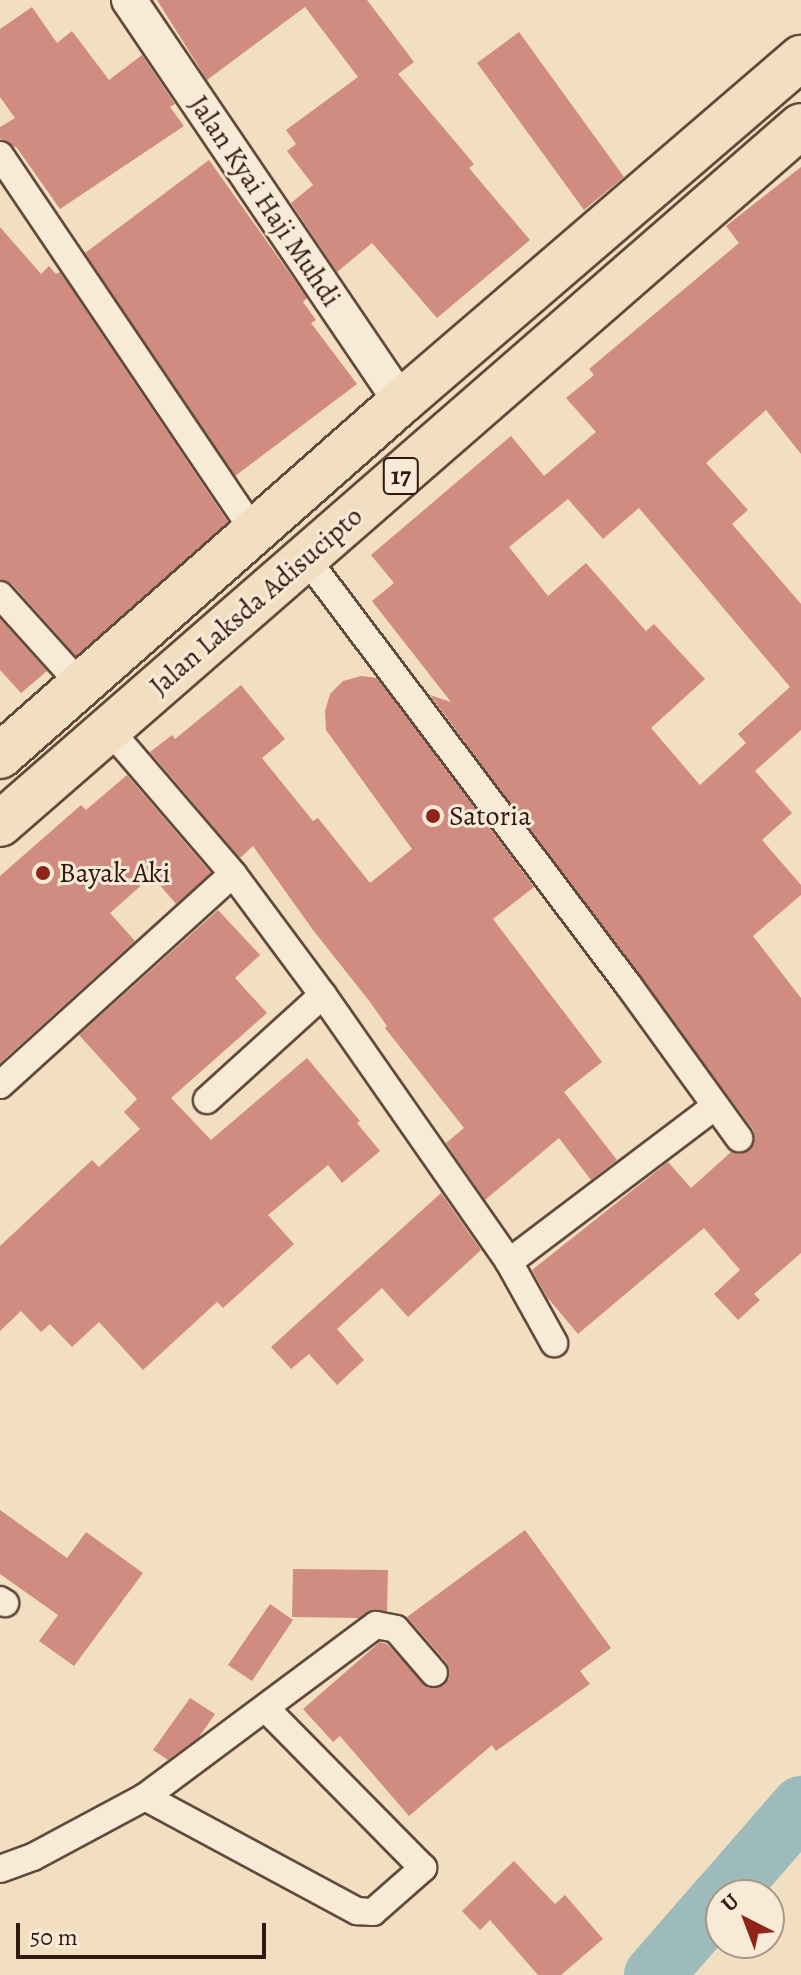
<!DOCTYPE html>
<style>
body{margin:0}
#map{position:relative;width:801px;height:1975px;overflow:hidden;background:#f2dfc1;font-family:Alegreya,serif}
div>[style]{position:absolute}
.river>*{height:60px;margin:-30px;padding:0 30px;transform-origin:30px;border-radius:30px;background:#9dbbbb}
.building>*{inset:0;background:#d08c80}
.roads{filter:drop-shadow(2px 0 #624a3c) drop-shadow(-2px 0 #624a3c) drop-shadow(0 2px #624a3c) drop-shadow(0 -2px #624a3c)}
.minor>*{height:26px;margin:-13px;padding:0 13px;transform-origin:13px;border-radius:13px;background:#f7ead7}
.tertiary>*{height:34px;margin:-17px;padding:0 17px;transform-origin:17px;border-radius:17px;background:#f7ead7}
.trunk>*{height:44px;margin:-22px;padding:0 22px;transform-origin:22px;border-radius:22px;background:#f2dfc1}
.dots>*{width:22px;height:22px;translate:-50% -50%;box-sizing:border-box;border:4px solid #f7ead7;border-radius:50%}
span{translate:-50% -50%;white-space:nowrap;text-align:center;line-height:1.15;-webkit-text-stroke:6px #f7ead7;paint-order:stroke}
.shield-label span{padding:2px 6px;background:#f7ead7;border:2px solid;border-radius:6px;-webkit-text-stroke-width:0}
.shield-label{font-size:26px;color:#32190f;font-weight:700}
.street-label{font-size:28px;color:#32190f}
.poi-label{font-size:28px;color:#32190f}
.left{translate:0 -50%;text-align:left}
.north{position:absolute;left:705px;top:1879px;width:80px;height:80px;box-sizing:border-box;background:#f7ead7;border:2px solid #a89687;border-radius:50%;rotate:318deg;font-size:22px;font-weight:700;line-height:32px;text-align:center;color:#32190f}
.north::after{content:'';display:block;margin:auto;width:28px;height:36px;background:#8f2418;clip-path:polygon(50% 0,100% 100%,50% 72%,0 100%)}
.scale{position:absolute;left:16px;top:1923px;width:250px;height:36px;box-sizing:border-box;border:4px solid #32190f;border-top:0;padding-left:10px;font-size:24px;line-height:28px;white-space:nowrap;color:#32190f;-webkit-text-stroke:6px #f7ead7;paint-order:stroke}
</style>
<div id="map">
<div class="river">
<div style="left:724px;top:1895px;width:118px;rotate:-49.1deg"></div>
<div style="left:654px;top:1975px;width:102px;rotate:-49deg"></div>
</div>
<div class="building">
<div style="clip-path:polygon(157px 0,367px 0,414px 62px,398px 74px,474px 164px,469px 168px,530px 240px,437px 318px,372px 243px,337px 272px,291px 203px,313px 185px,287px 151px,296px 144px,286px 130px,358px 77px,305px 7px,207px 80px)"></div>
<div style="clip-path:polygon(32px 7px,57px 43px,72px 31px,109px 80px,142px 55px,175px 104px,170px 107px,184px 126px,60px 209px,17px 148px,0 139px,0 127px,15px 118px,0 97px,0 29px)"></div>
<div style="clip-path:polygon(519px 32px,624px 177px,584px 210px,477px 63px)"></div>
<div style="clip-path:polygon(209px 160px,307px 298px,303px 302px,316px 320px,311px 323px,357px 384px,235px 476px,85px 253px)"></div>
<div style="clip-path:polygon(evenodd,801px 167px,801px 454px,766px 410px,706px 463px,748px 510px,732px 524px,801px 604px,801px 730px,755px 771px,792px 813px,762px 840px,801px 885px,801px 895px,753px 936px,801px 998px,801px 1253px,754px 1294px,760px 1300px,738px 1320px,714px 1294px,740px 1270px,704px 1228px,578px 1334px,547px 1297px,532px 1270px,668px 1162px,691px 1188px,731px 1152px,740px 1154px,749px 1150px,754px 1144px,754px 1131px,430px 695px,451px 702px,372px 601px,394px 583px,371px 555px,511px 436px,544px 476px,596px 432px,566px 398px,594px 375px,589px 369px,739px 243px,726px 226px,801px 167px,568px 499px,603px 539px,639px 508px,790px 687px,738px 734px,746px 743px,700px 785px,651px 728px,705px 679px,654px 624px,646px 631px,586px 563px,548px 596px,509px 547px,568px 499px)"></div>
<div style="clip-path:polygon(0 227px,41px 274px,49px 266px,56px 274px,60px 272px,228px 522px,76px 656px,12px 584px,0 579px)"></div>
<div style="clip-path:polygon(0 619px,47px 671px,21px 693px,0 670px)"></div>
<div style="clip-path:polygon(361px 676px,377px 678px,534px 887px,493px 919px,602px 1062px,564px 1092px,617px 1160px,591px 1180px,559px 1138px,485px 1200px,446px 1143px,464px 1128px,385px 1028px,387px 1026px,370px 1002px,313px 930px,253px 846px,240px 858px,150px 752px,172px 735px,175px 739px,241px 685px,285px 739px,262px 758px,313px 821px,318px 818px,370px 883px,412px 849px,326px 730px,325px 711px,330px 694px,343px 681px)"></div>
<div style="clip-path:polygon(127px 775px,211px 873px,176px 904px,152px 876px,110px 913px,135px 941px,0 1063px,0 876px,81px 805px,86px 810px)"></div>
<div style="clip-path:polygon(218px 910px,260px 955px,235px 978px,267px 1013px,171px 1098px,211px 1140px,307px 1058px,360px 1121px,357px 1123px,380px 1151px,342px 1183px,328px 1165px,268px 1215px,294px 1244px,223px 1308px,217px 1302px,143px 1370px,99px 1322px,72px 1347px,50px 1324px,41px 1332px,21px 1311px,0 1331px,0 1246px,92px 1160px,99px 1167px,140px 1129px,124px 1112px,137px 1099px,79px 1035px)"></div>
<div style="clip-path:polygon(441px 1193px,481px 1250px,408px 1317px,382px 1288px,337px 1329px,364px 1360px,337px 1385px,309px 1354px,291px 1369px,271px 1347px)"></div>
<div style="clip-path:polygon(0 1510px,67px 1558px,86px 1532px,143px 1573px,74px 1666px,39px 1641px,58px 1615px,0 1574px)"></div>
<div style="clip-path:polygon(525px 1530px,611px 1648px,580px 1671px,590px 1684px,496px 1751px,492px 1745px,409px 1816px,340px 1736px,333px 1742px,303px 1709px,380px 1642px,387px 1644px,428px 1688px,444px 1686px,449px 1678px,447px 1663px,407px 1617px)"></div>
<div style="clip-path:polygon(293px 1569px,388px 1570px,387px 1611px,372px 1610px,359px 1618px,292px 1617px)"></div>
<div style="clip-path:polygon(270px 1604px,293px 1620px,252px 1681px,228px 1665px)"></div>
<div style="clip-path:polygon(190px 1698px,215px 1714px,199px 1737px,168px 1760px,153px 1750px)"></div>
<div style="clip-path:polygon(514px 1861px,555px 1904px,565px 1895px,603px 1939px,561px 1975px,538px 1975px,490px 1920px,480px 1930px,462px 1911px)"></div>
</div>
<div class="roads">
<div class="minor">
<div style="left:0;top:155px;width:455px;rotate:56deg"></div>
<div style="left:306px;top:558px;width:536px;rotate:52.96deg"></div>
<div style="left:629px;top:986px;width:188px;rotate:54.1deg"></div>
<div style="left:0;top:595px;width:121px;rotate:48deg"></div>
<div style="left:108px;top:728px;width:192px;rotate:49.4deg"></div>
<div style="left:233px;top:874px;width:151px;rotate:53.4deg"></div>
<div style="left:323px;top:995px;width:325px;rotate:55.1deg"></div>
<div style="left:509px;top:1262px;width:93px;rotate:60.9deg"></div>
<div style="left:0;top:1085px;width:314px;rotate:-42.2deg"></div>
<div style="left:207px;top:1100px;width:156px;rotate:-42.2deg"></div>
<div style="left:509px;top:1262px;width:258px;rotate:-37.1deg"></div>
<div style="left:0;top:1600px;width:6px;rotate:31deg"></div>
<div style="left:145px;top:1797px;width:241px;rotate:28.3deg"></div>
<div style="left:357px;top:1911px;width:16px;rotate:4deg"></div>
<div style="left:373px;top:1912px;width:67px;rotate:-41.3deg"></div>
<div style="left:423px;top:1868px;width:223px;rotate:-134.6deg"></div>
<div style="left:0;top:1869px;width:35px;rotate:-20deg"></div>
<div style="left:33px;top:1857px;width:127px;rotate:-28.2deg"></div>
<div style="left:145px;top:1797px;width:288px;rotate:-36.7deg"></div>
<div style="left:376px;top:1625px;width:20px;rotate:11deg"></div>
<div style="left:396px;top:1629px;width:58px;rotate:49.2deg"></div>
</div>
<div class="tertiary">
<div style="left:129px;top:0;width:485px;rotate:55.9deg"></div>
</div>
<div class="trunk">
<div style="left:0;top:756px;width:535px;rotate:-41.44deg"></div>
<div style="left:401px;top:402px;width:528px;rotate:-40.7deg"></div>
<div style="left:0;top:824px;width:1062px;rotate:-41.07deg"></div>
</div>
</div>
<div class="dots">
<div style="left:433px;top:816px;background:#8f2418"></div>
<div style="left:43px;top:873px;background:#8f2418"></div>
</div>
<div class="shield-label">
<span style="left:401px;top:476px">17</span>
</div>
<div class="street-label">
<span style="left:265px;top:201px;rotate:56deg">Jalan Kyai Haji Muhdi</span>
<span style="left:256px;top:601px;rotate:-41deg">Jalan Laksda Adisucipto</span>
</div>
<div class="poi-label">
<span class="left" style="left:449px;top:816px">Satoria</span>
<span class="left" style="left:59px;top:873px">Bayak Aki</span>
</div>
<div class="north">U</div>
<div class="scale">50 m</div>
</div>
